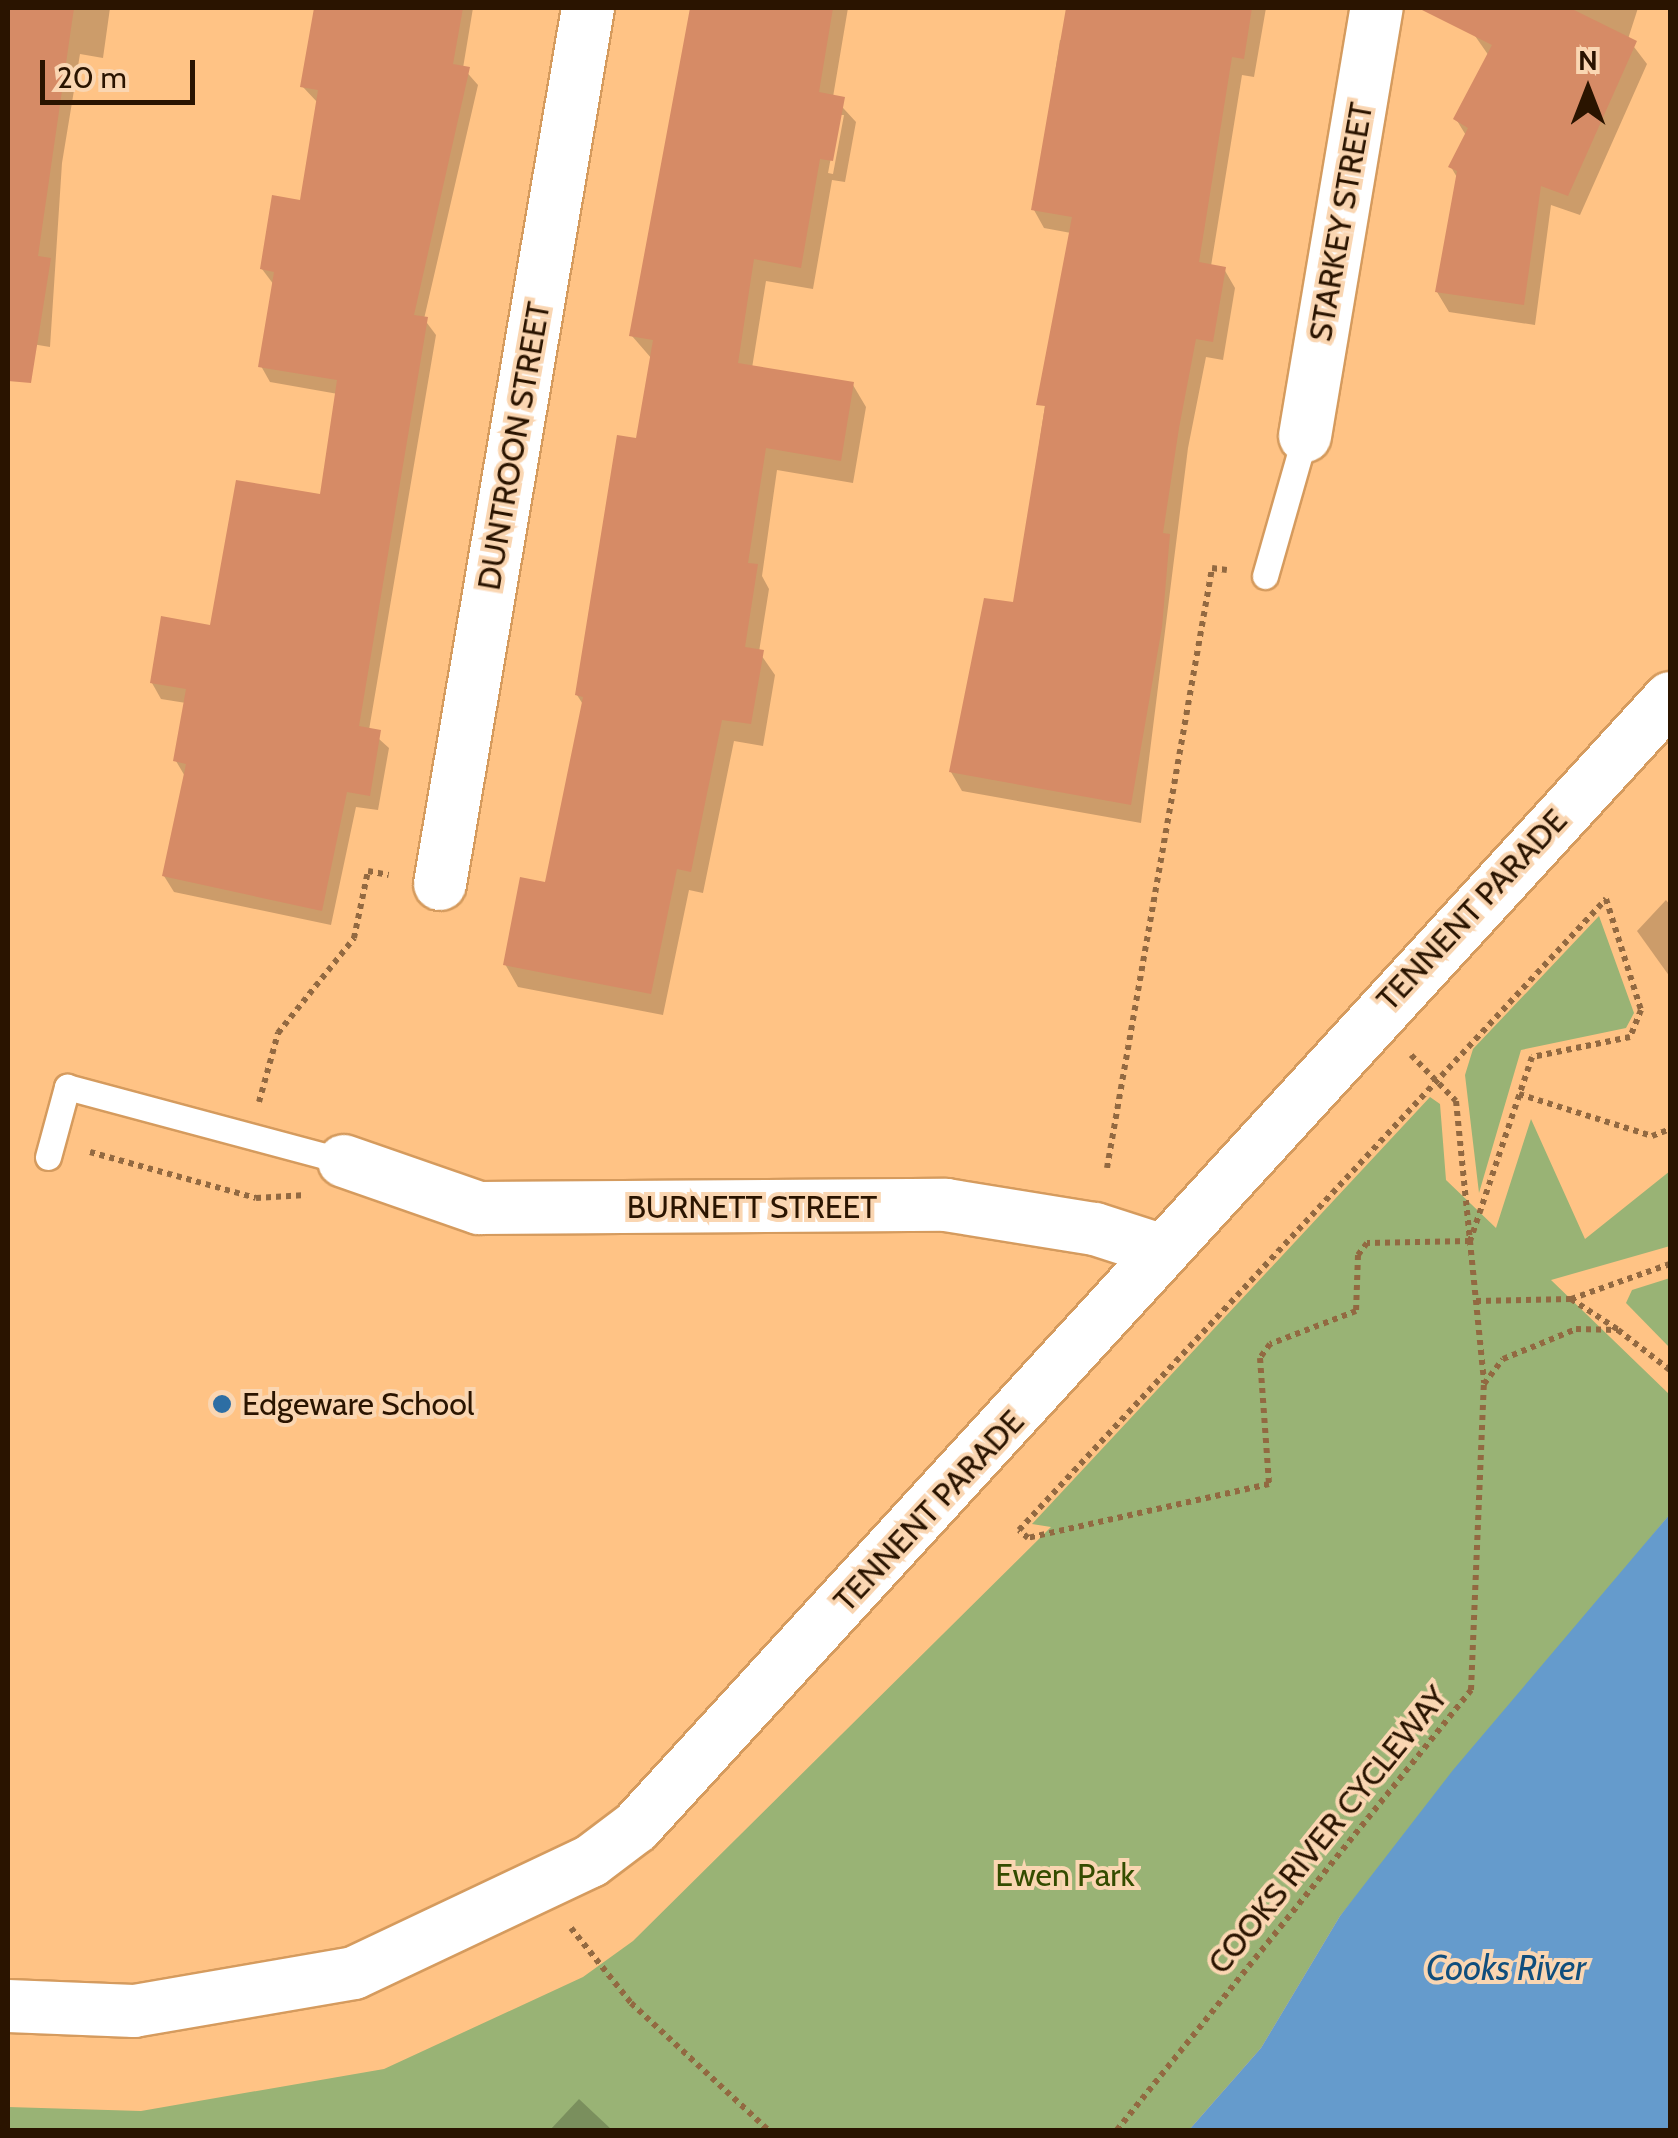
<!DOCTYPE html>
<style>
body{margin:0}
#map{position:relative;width:1678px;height:2138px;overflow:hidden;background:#ffc385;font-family:Cabin,sans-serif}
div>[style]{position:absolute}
.green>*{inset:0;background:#99b375}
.water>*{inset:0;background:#659bcc}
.shadow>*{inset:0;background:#0003}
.building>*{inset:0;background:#d68b66}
.path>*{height:6px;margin-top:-3px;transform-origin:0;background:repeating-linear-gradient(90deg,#926941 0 5px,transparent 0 10px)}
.roads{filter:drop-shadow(2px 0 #d59b5e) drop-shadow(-2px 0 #d59b5e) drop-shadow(0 2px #d59b5e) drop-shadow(0 -2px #d59b5e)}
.service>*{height:25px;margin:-12.5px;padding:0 12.5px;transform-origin:12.5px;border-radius:12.5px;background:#fff}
.minor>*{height:52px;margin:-26px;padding:0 26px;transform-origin:26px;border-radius:26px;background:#fff}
.dots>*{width:28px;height:28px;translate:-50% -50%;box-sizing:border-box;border:5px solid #fad6b2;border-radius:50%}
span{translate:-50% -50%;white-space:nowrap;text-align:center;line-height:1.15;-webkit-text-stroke:8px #fad6b2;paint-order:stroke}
.street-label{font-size:32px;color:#2a1400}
.poi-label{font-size:32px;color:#2a1400}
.left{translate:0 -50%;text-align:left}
.park-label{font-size:32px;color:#344c00}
.water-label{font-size:35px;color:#104e7d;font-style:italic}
.frame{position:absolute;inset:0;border:10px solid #2a1400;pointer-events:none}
.north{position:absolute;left:1538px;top:40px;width:100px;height:100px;-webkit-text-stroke:8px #fad6b2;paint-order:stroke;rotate:0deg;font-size:28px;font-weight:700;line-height:40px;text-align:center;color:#2a1400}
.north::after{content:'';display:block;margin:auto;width:35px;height:45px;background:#2a1400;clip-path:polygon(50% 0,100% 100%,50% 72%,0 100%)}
.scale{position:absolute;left:40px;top:60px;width:155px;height:45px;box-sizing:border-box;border:5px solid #2a1400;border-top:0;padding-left:12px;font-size:30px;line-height:35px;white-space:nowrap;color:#2a1400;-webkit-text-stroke:8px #fad6b2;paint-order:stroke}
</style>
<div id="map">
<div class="green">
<div style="clip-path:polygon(1599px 916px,1634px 1013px,1626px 1028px,1521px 1050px,1479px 1193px,1465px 1075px,1473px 1049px)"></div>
<div style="clip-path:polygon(1430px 1097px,1440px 1104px,1446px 1180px,1496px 1228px,1531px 1119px,1585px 1239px,1670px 1171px,1670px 1246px,1551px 1280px,1670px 1395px,1670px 1514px,1340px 1916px,1261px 2048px,1189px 2130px,8px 2130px,8px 2107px,141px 2111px,384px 2069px,583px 1977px,633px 1941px,1051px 1527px,1032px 1524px)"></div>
<div style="clip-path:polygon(1670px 1278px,1670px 1348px,1626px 1303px,1632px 1290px)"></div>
</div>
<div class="water">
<div style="clip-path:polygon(1670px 1514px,1670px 2130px,1189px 2130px,1261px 2048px,1340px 1916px,1453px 1770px)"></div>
</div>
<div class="shadow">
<div style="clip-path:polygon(8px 8px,110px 8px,103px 58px,80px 54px,62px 163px,50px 347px,8px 340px)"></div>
<div style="clip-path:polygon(316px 8px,473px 8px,463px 68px,478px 85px,424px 319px,436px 335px,369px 730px,389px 748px,378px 810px,356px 807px,331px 925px,174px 892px,164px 876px,186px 778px,176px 761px,186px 703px,161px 699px,152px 683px,213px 628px,322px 497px,338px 394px,270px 382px,261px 366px,274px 285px,262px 269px,302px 203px,318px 103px,302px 86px)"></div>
<div style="clip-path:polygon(evenodd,692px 8px,848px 8px,833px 97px,856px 122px,845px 182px,832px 180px,813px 289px,766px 281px,752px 368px,853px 385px,866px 407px,853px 483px,777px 470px,762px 576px,769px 589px,759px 652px,775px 675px,763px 746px,734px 741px,703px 893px,689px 890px,663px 1015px,518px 987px,505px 964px,547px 885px,584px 706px,577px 695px,638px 440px,652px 359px,632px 336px,692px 8px,839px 115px,844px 115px,833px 174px,828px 173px,839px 115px)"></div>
<div style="clip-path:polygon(1082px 8px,1266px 8px,1254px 77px,1242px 75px,1211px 266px,1224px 269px,1235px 288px,1223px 360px,1206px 357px,1188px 448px,1141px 823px,962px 791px,951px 772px,1015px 605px,1071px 233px,1044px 228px,1034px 210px,1060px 40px,1079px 43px)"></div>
<div style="clip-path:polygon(1486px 8px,1638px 8px,1628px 39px,1647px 64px,1580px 215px,1551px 205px,1535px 325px,1449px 312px,1437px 292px,1458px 179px,1451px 167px,1467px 137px,1456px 119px,1489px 56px,1473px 33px)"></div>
<div style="clip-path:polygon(1666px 900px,1670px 905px,1670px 977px,1637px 931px)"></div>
<div style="clip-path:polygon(579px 2099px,612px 2130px,550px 2130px)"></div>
</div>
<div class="building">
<div style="clip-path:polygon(8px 8px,74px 8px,38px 256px,51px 258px,31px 383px,8px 381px)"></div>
<div style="clip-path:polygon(314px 8px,463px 8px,453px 64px,470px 67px,414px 315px,428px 317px,359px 726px,381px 730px,370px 796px,347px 792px,322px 911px,162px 876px,186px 764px,173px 761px,186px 689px,150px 683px,161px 616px,210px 625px,236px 480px,320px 494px,337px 380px,258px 367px,274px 272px,260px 269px,272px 195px,300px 200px,318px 90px,300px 87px)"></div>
<div style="clip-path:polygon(690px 8px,833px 8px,819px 92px,845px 97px,833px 161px,820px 159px,801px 268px,754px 259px,738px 363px,854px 382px,841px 461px,766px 448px,748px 563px,758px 564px,745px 647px,764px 650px,751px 724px,722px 720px,691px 872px,677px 869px,651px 994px,503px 965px,520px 877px,545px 882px,583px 697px,575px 695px,617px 435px,636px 438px,653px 340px,629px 336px)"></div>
<div style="clip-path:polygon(1066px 8px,1252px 8px,1244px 59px,1232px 57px,1199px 262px,1226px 267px,1213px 342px,1196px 339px,1179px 428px,1163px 533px,1170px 534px,1162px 627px,1131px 805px,949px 772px,984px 598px,1013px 602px,1045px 406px,1036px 405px,1072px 217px,1031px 210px)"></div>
<div style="clip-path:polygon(1418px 8px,1570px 8px,1637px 41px,1568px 196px,1541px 186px,1524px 305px,1435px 292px,1457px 171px,1448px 167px,1468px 128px,1453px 119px,1492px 45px)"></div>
</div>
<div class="path">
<div style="left:1606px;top:899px;width:116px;rotate:72.5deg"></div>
<div style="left:1641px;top:1010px;width:29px;rotate:112deg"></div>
<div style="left:1630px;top:1037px;width:100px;rotate:168.5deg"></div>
<div style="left:1532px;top:1057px;width:194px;rotate:108.6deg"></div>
<div style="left:1470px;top:1241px;width:103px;rotate:178.9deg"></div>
<div style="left:1367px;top:1243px;width:15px;rotate:127deg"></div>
<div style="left:1358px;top:1255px;width:56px;rotate:92deg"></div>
<div style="left:1356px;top:1311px;width:92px;rotate:159deg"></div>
<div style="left:1270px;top:1344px;width:17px;rotate:126deg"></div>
<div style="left:1260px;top:1358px;width:126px;rotate:85.9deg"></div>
<div style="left:1269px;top:1484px;width:247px;rotate:167.4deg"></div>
<div style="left:1028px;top:1538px;width:12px;rotate:-138deg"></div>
<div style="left:1019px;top:1530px;width:862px;rotate:-47.07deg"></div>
<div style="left:1411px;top:1055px;width:64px;rotate:45.6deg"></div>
<div style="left:1456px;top:1101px;width:283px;rotate:84.3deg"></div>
<div style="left:1519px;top:1094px;width:139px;rotate:17.5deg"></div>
<div style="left:1652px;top:1136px;width:19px;rotate:-21deg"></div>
<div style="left:259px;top:1102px;width:72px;rotate:-74.6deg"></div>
<div style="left:278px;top:1033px;width:122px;rotate:-51.3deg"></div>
<div style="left:354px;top:938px;width:68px;rotate:-78.2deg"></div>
<div style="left:368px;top:871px;width:21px;rotate:11deg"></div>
<div style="left:90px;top:1152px;width:172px;rotate:15.5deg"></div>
<div style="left:256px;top:1198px;width:50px;rotate:-3.4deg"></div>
<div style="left:1107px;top:1168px;width:609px;rotate:-80.07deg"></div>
<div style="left:1212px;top:568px;width:15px;rotate:8deg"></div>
<div style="left:1571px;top:1299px;width:105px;rotate:-19.5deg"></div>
<div style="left:1476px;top:1301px;width:95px;rotate:-1.2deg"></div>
<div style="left:1571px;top:1299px;width:55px;rotate:33.1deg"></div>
<div style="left:571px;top:1928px;width:96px;rotate:51.3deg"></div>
<div style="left:631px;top:2003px;width:187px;rotate:42.8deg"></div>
<div style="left:1117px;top:2130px;width:565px;rotate:-51.18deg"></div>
<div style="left:1471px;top:1690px;width:306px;rotate:-87.6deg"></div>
<div style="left:1484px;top:1384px;width:31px;rotate:-53deg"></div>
<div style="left:1503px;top:1359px;width:79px;rotate:-22.3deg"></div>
<div style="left:1576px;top:1329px;width:42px;rotate:1.4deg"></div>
<div style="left:1618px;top:1330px;width:66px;rotate:37.6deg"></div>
</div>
<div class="roads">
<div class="service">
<div style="left:1265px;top:576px;width:146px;rotate:-74.1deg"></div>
<div style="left:48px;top:1157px;width:73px;rotate:-74.8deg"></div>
<div style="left:67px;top:1087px;width:287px;rotate:15deg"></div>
</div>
<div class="minor">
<div style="left:1305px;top:436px;width:434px;rotate:-80.5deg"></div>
<div style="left:440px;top:884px;width:888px;rotate:-80.41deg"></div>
<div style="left:344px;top:1161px;width:143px;rotate:19.2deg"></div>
<div style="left:479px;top:1208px;width:467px;rotate:-0.4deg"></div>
<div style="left:946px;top:1205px;width:151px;rotate:9.2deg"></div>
<div style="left:1095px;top:1229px;width:71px;rotate:17.9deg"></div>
<div style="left:8px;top:2006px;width:126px;rotate:2.3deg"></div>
<div style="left:134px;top:2011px;width:223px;rotate:-9.8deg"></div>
<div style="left:354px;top:1973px;width:262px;rotate:-25.3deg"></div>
<div style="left:591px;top:1861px;width:56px;rotate:-37.1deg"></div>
<div style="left:636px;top:1827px;width:1531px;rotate:-47.51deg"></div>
</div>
</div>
<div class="dots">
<div style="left:222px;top:1404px;background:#2d6ea4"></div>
</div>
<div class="street-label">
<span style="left:1341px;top:222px;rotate:-80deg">STARKEY STREET</span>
<span style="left:514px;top:446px;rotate:-80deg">DUNTROON STREET</span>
<span style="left:1472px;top:910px;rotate:-47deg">TENNENT PARADE</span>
<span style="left:752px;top:1207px">BURNETT STREET</span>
<span style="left:929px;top:1511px;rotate:-47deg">TENNENT PARADE</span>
<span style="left:1328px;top:1830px;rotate:-51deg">COOKS RIVER CYCLEWAY</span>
</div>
<div class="poi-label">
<span class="left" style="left:242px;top:1404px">Edgeware School</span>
</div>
<div class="park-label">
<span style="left:1065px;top:1875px">Ewen Park</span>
</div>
<div class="water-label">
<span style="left:1506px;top:1968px">Cooks River</span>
</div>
<div class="frame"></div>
<div class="north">N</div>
<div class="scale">20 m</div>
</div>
